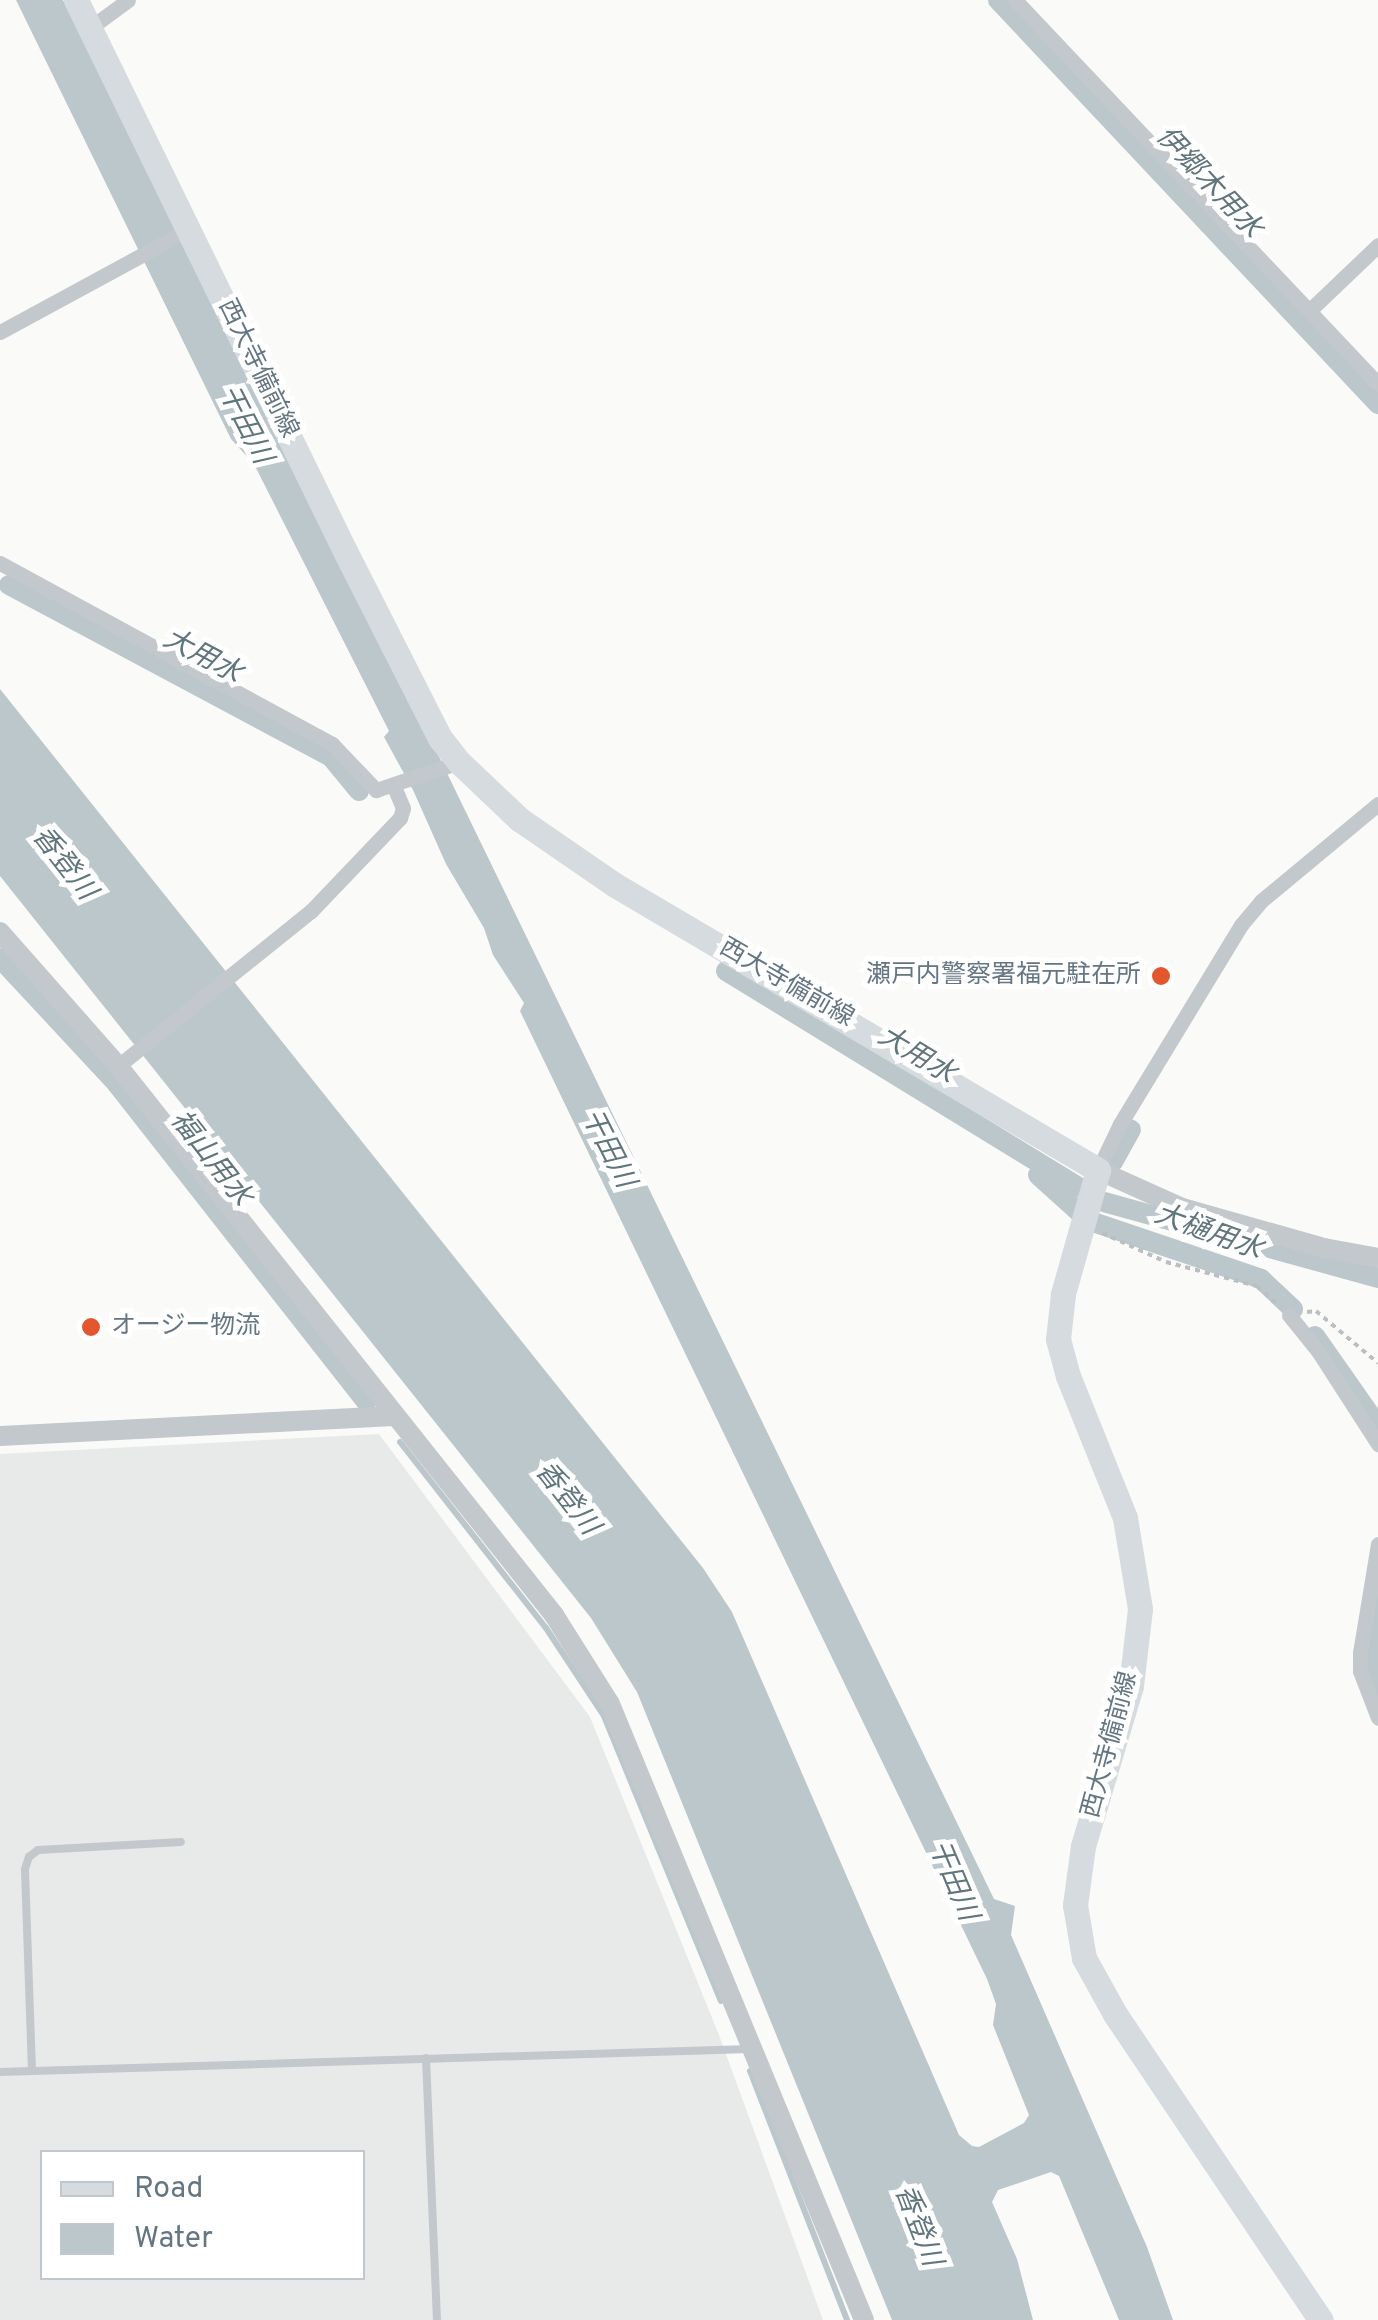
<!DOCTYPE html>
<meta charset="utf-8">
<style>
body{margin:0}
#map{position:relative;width:1378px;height:2320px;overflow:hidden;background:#fafaf8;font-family:Overpass,"Noto Sans JP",sans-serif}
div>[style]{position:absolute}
.built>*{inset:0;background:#e8e9e9}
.water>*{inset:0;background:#bbc7cb}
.stream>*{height:6px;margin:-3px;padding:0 3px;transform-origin:3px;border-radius:3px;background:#bbc7cb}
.canal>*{height:20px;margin:-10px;padding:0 10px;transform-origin:10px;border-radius:10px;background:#bbc7cb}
.path>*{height:4px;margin-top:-2px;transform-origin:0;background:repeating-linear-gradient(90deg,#bbbfc2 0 5px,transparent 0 10px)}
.service>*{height:8px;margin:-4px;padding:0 4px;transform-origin:4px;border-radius:4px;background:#c3c8cc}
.minor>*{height:15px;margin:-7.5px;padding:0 7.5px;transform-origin:7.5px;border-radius:7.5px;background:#c3c8cc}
.tertiary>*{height:20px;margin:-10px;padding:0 10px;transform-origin:10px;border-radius:10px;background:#c3c8cc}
.primary>*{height:25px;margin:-12.5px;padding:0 12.5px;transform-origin:12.5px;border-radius:12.5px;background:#d6dbdf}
.dots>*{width:28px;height:28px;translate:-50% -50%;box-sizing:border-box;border:5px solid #fff;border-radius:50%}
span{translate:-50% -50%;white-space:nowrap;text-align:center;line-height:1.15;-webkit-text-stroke:10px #fff;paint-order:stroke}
.street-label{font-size:25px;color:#657683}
.poi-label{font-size:25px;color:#657683}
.right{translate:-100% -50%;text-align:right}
.left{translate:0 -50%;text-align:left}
.water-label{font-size:28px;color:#60757c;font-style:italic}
.legend{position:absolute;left:40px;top:2150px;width:325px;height:130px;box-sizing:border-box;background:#fff;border:2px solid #c1c8cd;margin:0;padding:12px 18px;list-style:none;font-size:30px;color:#657683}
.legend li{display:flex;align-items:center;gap:20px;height:50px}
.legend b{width:50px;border:2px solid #c1c8cd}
</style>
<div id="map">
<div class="built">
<div style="clip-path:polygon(evenodd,379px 1434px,590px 1717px,719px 2035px,823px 2320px,0 2320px,0 1454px,379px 1434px,42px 2152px,362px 2152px,362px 2278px,42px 2278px,42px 2152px)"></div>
</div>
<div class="water">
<div style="clip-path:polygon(16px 0,63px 0,377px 629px,994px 1899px,1015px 1906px,1011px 1935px,1147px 2247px,1173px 2320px,1119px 2320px,1059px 2176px,1051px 2172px,998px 2190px,992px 2202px,1017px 2259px,1033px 2320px,892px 2320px,637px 1692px,591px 1618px,0 876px,0 689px,703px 1568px,732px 1612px,959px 2135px,972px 2146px,979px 2147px,1024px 2123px,1029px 2115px,993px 2025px,996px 2004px,987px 1979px,520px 1011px,524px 1003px,493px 955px,484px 928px,446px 864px,413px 790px,384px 737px,389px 731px,254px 464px,231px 439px)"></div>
</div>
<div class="stream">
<div style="left:400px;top:1442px;width:236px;rotate:51.9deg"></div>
<div style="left:546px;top:1628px;width:105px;rotate:56.6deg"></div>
<div style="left:604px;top:1716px;width:308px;rotate:67.7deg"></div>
<div style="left:750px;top:2071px;width:267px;rotate:68.7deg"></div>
</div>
<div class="canal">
<div style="left:998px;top:0;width:555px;rotate:46.75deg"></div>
<div style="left:9px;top:585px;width:365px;rotate:28.1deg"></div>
<div style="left:331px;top:757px;width:44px;rotate:50.5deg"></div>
<div style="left:0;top:958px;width:172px;rotate:47.1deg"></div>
<div style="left:117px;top:1084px;width:404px;rotate:51.9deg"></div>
<div style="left:726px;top:971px;width:413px;rotate:31.5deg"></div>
<div style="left:1113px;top:1162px;width:37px;rotate:-61deg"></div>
<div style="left:1038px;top:1175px;width:55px;rotate:42.1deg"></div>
<div style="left:1104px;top:1202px;width:284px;rotate:15.5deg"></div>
<div style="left:1096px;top:1223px;width:174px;rotate:18.7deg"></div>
<div style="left:1261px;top:1279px;width:44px;rotate:43.2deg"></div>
<div style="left:1315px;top:1336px;width:110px;rotate:55deg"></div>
<div style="left:1377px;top:1697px;width:22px;rotate:-114deg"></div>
<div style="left:1368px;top:1677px;width:86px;rotate:-83.3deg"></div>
</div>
<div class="path">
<div style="left:1102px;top:1233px;width:70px;rotate:24.4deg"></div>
<div style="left:1166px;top:1262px;width:94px;rotate:14.8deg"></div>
<div style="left:1257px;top:1286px;width:27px;rotate:42deg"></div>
<div style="left:1307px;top:1312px;width:9px;rotate:-6deg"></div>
<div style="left:1316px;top:1311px;width:81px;rotate:40deg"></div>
</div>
<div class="service">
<div style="left:426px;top:2058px;width:262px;rotate:87.6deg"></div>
<div style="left:32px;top:2071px;width:202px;rotate:-92deg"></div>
<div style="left:25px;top:1869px;width:13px;rotate:-72deg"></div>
<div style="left:29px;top:1857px;width:11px;rotate:-38deg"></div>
<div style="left:38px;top:1850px;width:143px;rotate:-3.2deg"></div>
<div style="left:0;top:2072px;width:750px;rotate:-1.76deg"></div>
</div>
<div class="minor">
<div style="left:1015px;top:0;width:528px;rotate:46.61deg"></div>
<div style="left:90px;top:28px;width:47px;rotate:-36.4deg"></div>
<div style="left:1309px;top:311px;width:95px;rotate:-43.7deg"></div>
<div style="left:0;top:332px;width:216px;rotate:-28.5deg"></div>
<div style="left:0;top:563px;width:378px;rotate:28.6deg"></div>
<div style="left:332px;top:744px;width:64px;rotate:46.3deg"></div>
<div style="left:376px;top:790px;width:88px;rotate:-18.6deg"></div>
<div style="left:118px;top:1066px;width:248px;rotate:-38.8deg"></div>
<div style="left:311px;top:911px;width:129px;rotate:-46.3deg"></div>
<div style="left:400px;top:818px;width:10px;rotate:-73deg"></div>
<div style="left:403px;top:808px;width:25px;rotate:-113deg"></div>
<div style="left:1098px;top:1170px;width:51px;rotate:-64.4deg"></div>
<div style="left:1120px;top:1124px;width:233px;rotate:-58.7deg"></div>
<div style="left:1241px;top:925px;width:31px;rotate:-50deg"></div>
<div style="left:1261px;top:901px;width:152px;rotate:-39.7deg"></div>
<div style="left:1289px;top:1315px;width:46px;rotate:51.1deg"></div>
<div style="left:1318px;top:1351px;width:111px;rotate:57.2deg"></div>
<div style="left:1378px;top:1544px;width:110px;rotate:99.4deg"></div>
<div style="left:1360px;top:1653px;width:18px;rotate:90deg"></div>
<div style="left:1360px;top:1671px;width:50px;rotate:69deg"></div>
</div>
<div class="tertiary">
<div style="left:0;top:932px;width:179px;rotate:48.6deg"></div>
<div style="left:118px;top:1066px;width:701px;rotate:51.54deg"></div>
<div style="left:554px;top:1615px;width:105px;rotate:57.8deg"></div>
<div style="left:610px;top:1704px;width:666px;rotate:67.59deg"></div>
<div style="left:1098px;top:1170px;width:92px;rotate:24.3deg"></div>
<div style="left:1182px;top:1208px;width:148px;rotate:15.7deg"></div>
<div style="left:1324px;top:1248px;width:55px;rotate:10.5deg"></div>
<div style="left:0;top:1436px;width:394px;rotate:-2.9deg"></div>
</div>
<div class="primary">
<div style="left:76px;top:0;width:613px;rotate:63.98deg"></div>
<div style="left:345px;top:551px;width:210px;rotate:63.1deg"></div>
<div style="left:440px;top:738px;width:31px;rotate:52deg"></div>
<div style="left:459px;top:762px;width:83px;rotate:43.5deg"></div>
<div style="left:519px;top:819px;width:116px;rotate:34.5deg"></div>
<div style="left:615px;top:885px;width:561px;rotate:30.54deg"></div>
<div style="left:1098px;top:1170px;width:129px;rotate:105.8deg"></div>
<div style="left:1063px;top:1294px;width:45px;rotate:96.3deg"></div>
<div style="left:1058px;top:1339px;width:38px;rotate:75deg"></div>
<div style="left:1068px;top:1376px;width:153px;rotate:68.1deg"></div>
<div style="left:1125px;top:1518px;width:92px;rotate:80.6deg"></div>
<div style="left:1140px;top:1609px;width:78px;rotate:96.7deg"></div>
<div style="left:1131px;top:1686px;width:167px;rotate:106.7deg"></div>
<div style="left:1083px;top:1846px;width:60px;rotate:97.7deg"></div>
<div style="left:1075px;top:1905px;width:54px;rotate:80.4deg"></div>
<div style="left:1084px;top:1958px;width:64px;rotate:61deg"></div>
<div style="left:1115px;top:2014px;width:369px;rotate:56.1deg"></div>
</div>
<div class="dots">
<div style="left:1161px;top:976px;background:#e4572e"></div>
<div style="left:91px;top:1327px;background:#e4572e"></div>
</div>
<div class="street-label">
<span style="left:257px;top:369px;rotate:64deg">西大寺備前線</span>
<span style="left:786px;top:984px;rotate:30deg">西大寺備前線</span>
<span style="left:1111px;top:1745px;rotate:-75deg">西大寺備前線</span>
</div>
<div class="poi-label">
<span class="right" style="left:1141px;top:976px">瀬戸内警察署福元駐在所</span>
<span class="left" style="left:111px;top:1327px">オージー物流</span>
</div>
<div class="water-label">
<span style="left:1208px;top:183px;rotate:47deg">伊郷木用水</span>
<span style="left:244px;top:425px;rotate:63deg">干田川</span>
<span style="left:202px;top:657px;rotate:28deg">大用水</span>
<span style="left:63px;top:864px;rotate:52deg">香登川</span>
<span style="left:916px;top:1056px;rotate:31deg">大用水</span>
<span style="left:607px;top:1149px;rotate:63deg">干田川</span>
<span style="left:210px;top:1159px;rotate:52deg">福山用水</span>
<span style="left:1208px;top:1233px;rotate:20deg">大樋用水</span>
<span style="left:566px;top:1499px;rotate:52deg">香登川</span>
<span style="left:952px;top:1881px;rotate:67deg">干田川</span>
<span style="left:917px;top:2226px;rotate:69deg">香登川</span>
</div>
<ul class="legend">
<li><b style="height:12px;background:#d6dbdf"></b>Road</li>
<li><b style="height:28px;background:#bbc7cb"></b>Water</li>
</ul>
</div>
